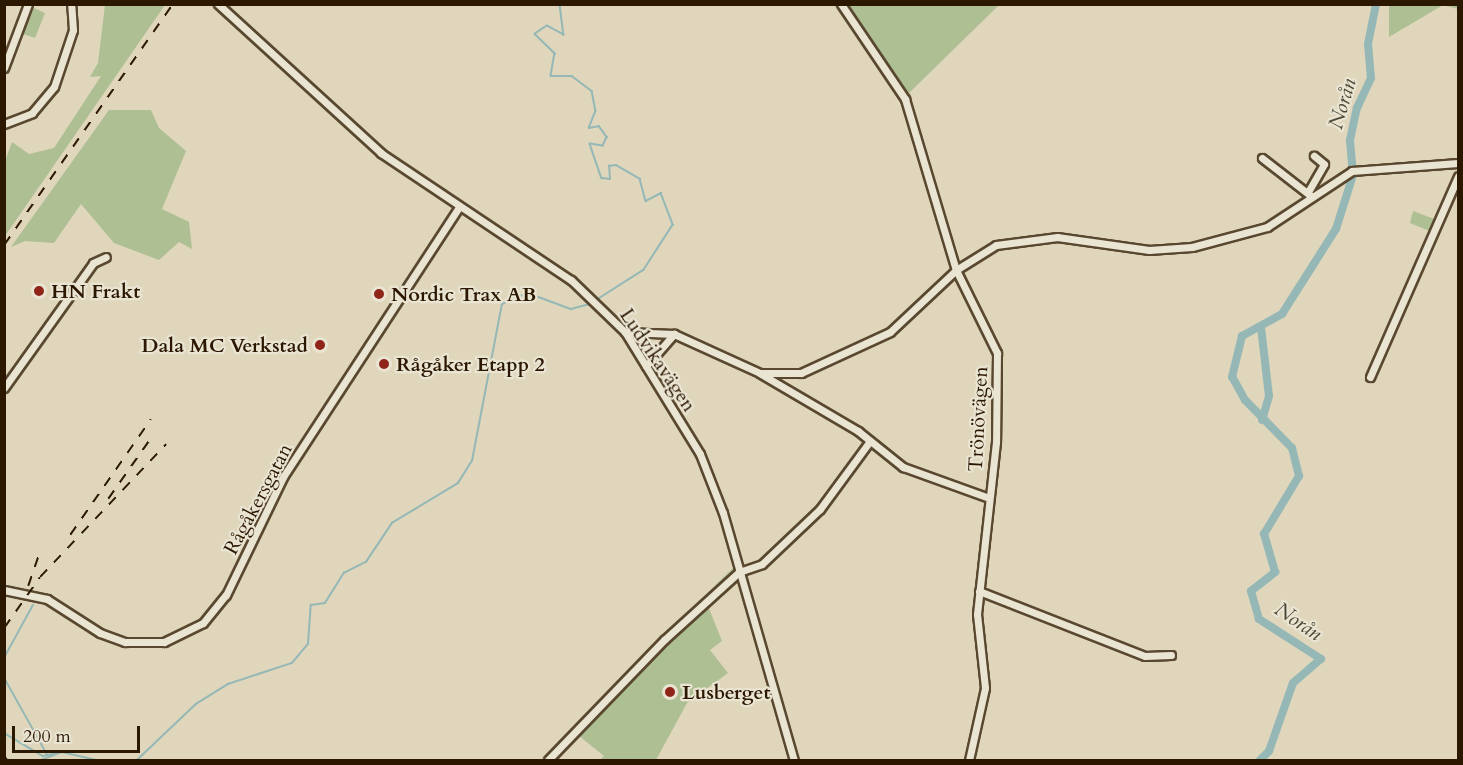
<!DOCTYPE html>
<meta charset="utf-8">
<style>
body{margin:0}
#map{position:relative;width:1463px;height:765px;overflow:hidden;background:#dfd6bb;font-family:Cardo,serif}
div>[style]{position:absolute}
.green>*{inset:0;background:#aebf93}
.stream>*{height:1.5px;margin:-0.75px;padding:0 0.75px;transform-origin:0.75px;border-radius:0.75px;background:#95b8b6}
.river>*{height:8px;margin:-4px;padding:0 4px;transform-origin:4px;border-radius:4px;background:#95b8b6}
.roads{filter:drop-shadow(2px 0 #59482f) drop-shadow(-2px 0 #59482f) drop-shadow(0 2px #59482f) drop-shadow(0 -2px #59482f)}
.minor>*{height:7px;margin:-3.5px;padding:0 3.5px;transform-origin:3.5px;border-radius:3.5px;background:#eae4d3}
.rail>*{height:1.5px;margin-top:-0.75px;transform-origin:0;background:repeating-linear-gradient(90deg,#2c1800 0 10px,transparent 0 20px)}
.dots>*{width:16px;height:16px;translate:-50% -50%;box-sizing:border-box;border:3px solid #eae4d3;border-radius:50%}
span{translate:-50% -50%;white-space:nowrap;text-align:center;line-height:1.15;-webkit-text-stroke:4.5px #eae4d3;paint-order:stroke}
.poi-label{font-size:20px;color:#2c1800;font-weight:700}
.left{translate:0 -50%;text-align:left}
.right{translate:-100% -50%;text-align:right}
.street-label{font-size:20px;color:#2c1800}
.water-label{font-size:21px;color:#4c4837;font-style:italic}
.frame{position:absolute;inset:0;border:6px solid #2c1800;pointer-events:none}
.scale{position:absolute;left:12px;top:726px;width:128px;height:27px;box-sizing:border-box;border:3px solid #2c1800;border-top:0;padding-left:8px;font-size:18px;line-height:21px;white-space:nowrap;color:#2c1800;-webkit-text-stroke:4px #eae4d3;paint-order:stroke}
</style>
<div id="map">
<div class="green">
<div style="clip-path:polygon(105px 5px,165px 5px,5px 236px,5px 161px,12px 142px,29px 154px,54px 148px,101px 76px,90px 77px,98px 63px)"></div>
<div style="clip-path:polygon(848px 5px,999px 5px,908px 94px)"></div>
<div style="clip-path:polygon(1389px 5px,1458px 5px,1458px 9px,1443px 5px,1389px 37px)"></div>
<div style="clip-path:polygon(34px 8px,45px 13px,35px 38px,23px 34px)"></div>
<div style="clip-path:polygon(109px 110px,151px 110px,159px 128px,186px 151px,162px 209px,189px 222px,192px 249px,179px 242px,159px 260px,114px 243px,81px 204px,54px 243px,25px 241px,11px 247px)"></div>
<div style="clip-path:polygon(1413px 211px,1437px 220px,1432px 232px,1410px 223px)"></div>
<div style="clip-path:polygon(733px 568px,735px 583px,708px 606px,722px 641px,710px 650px,728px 673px,687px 703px,656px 760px,600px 760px,604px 756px,578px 735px,673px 639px,666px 633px)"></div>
</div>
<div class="stream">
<div style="left:560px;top:4px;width:31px;rotate:83deg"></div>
<div style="left:564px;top:35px;width:19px;rotate:-152deg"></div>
<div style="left:547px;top:26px;width:14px;rotate:146deg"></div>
<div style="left:535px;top:34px;width:28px;rotate:44deg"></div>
<div style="left:555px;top:53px;width:23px;rotate:100deg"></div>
<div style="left:551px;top:76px;width:21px"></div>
<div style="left:572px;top:76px;width:25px;rotate:37deg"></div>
<div style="left:592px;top:91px;width:20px;rotate:79deg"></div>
<div style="left:596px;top:111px;width:18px;rotate:112deg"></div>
<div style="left:589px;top:128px;width:10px;rotate:-11deg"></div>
<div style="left:599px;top:126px;width:14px;rotate:54deg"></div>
<div style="left:607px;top:137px;width:10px;rotate:114deg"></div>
<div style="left:603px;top:146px;width:13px;rotate:-171deg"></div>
<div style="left:590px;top:144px;width:36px;rotate:71deg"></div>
<div style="left:602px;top:178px;width:8px;rotate:7deg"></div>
<div style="left:610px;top:179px;width:13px;rotate:-94deg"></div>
<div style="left:609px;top:166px;width:7px;rotate:-8deg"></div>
<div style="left:616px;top:165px;width:28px;rotate:30deg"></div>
<div style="left:640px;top:179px;width:23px;rotate:75deg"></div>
<div style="left:646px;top:201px;width:17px;rotate:-28deg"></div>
<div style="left:661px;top:193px;width:34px;rotate:69deg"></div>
<div style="left:673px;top:225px;width:54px;rotate:122.8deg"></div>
<div style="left:644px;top:270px;width:56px;rotate:147.4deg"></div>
<div style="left:4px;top:658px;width:60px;rotate:-61.3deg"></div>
<div style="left:4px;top:677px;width:88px;rotate:60.8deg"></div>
<div style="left:4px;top:733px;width:45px;rotate:30.5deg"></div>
<div style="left:43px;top:756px;width:19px;rotate:-12deg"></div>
<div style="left:41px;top:760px;width:22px;rotate:-21deg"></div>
<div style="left:62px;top:752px;width:37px;rotate:13deg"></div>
<div style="left:137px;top:760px;width:81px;rotate:-43.5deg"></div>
<div style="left:196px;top:704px;width:38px;rotate:-32deg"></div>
<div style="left:228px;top:684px;width:67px;rotate:-18.2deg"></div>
<div style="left:292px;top:663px;width:25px;rotate:-50deg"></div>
<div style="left:308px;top:644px;width:39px;rotate:-86deg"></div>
<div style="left:311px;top:605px;width:14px;rotate:-8deg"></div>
<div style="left:325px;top:603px;width:36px;rotate:-58deg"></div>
<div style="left:344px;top:573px;width:25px;rotate:-27deg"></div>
<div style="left:366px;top:562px;width:47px;rotate:-56.3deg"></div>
<div style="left:392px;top:523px;width:77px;rotate:-31.2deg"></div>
<div style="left:458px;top:483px;width:26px;rotate:-58deg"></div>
<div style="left:472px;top:461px;width:160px;rotate:-79.2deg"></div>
<div style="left:502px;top:304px;width:28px;rotate:-23deg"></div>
<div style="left:528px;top:293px;width:46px;rotate:20.4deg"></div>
<div style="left:571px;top:309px;width:20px;rotate:-15deg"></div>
</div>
<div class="river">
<div style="left:1261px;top:327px;width:69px;rotate:83.4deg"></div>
<div style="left:1269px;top:396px;width:25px;rotate:106deg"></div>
<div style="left:1260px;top:760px;width:13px;rotate:-45deg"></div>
<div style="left:1269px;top:751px;width:72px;rotate:-70.6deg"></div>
<div style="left:1293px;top:683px;width:37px;rotate:-41deg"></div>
<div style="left:1321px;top:659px;width:74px;rotate:-147.2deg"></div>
<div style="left:1259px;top:619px;width:29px;rotate:-106deg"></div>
<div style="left:1251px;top:591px;width:31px;rotate:-38deg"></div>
<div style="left:1275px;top:572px;width:40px;rotate:-106deg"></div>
<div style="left:1264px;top:534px;width:68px;rotate:-58.9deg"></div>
<div style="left:1299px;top:476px;width:29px;rotate:-104deg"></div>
<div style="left:1292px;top:448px;width:67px;rotate:-134.4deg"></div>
<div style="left:1245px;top:400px;width:26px;rotate:-119deg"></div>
<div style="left:1232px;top:377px;width:42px;rotate:-76.3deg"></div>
<div style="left:1242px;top:336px;width:46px;rotate:-28.8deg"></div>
<div style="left:1282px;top:314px;width:101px;rotate:-57.6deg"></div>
<div style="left:1336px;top:229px;width:57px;rotate:-72.5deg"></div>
<div style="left:1353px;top:175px;width:35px;rotate:-95deg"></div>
<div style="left:1350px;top:140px;width:33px;rotate:-78deg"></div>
<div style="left:1357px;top:108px;width:33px;rotate:-65deg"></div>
<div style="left:1371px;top:78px;width:34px;rotate:-95deg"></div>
<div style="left:1368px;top:44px;width:41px;rotate:-78.7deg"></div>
</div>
<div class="roads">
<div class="minor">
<div style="left:218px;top:4px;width:221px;rotate:42.4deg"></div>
<div style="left:381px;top:153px;width:229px;rotate:33.8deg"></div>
<div style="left:571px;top:280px;width:75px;rotate:43.9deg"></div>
<div style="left:625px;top:332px;width:143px;rotate:58.4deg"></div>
<div style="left:700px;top:454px;width:63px;rotate:68.7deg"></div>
<div style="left:723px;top:513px;width:257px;rotate:74deg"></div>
<div style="left:841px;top:4px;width:115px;rotate:56deg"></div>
<div style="left:905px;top:99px;width:178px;rotate:73.4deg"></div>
<div style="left:956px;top:270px;width:93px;rotate:63.7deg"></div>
<div style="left:997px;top:353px;width:89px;rotate:90.6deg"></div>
<div style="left:996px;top:442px;width:173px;rotate:96.3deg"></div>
<div style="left:977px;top:614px;width:74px;rotate:83.8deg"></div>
<div style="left:985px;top:688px;width:74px;rotate:102.5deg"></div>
<div style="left:4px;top:68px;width:68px;rotate:-69.4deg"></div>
<div style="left:4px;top:124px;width:30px;rotate:-21deg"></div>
<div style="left:32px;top:113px;width:34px;rotate:-50deg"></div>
<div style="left:54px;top:87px;width:60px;rotate:-71.6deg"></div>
<div style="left:73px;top:30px;width:26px;rotate:-94deg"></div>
<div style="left:1262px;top:158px;width:62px;rotate:37.8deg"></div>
<div style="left:1308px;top:192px;width:32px;rotate:-60deg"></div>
<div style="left:1324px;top:164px;width:13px;rotate:-141deg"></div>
<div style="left:625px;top:332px;width:49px;rotate:2.3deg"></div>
<div style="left:674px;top:334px;width:94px;rotate:24.4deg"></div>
<div style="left:760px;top:373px;width:41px"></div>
<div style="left:801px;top:373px;width:98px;rotate:-24.7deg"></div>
<div style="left:890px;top:332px;width:91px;rotate:-43.2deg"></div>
<div style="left:956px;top:270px;width:47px;rotate:-32deg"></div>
<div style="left:996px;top:245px;width:62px;rotate:-7.5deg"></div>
<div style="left:1057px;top:237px;width:93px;rotate:8deg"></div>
<div style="left:1149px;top:250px;width:43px;rotate:-4deg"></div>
<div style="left:1192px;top:247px;width:78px;rotate:-14.9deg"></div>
<div style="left:1267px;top:227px;width:102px;rotate:-33.4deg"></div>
<div style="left:1352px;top:171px;width:106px;rotate:-4.3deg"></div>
<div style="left:646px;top:366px;width:43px;rotate:-48.8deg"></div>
<div style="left:761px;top:374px;width:113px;rotate:30.4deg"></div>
<div style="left:858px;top:431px;width:58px;rotate:38.7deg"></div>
<div style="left:903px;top:467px;width:91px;rotate:19.8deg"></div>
<div style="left:1370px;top:377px;width:219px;rotate:-66.3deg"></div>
<div style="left:4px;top:388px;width:153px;rotate:-54.5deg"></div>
<div style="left:93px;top:263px;width:14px;rotate:-25deg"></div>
<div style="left:4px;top:590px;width:44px;rotate:11.8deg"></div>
<div style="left:47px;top:599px;width:63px;rotate:32.7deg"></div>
<div style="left:100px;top:633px;width:27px;rotate:20deg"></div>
<div style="left:125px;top:642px;width:39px"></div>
<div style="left:164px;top:642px;width:43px;rotate:-26deg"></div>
<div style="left:203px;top:623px;width:36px;rotate:-51deg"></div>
<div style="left:226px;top:595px;width:131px;rotate:-64.2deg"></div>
<div style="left:283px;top:477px;width:322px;rotate:-56.9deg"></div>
<div style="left:979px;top:591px;width:178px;rotate:21.4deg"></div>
<div style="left:1145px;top:656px;width:26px;rotate:-2deg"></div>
<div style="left:548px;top:760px;width:167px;rotate:-46deg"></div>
<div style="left:664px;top:640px;width:101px;rotate:-42.2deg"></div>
<div style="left:739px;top:572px;width:24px;rotate:-19deg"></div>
<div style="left:762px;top:564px;width:80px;rotate:-43.5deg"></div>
<div style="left:820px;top:509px;width:84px;rotate:-53.7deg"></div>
</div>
</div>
<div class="rail">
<div style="left:4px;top:245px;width:294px;rotate:-55deg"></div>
<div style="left:108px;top:499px;width:78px;rotate:-54.9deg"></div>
<div style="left:70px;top:535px;width:141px;rotate:-55.1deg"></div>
<div style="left:28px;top:586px;width:31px;rotate:-71deg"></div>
<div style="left:4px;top:628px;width:62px;rotate:-54.8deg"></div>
<div style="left:40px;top:577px;width:183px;rotate:-46.5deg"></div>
<div style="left:4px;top:755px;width:6px;rotate:59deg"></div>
</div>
<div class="dots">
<div style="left:39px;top:291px;background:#8f2418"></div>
<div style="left:379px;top:294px;background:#8f2418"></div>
<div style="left:320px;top:345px;background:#8f2418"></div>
<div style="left:384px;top:364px;background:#8f2418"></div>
<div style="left:670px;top:692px;background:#8f2418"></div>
</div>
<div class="poi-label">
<span class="left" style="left:51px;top:291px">HN Frakt</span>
<span class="left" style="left:391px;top:294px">Nordic Trax AB</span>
<span class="right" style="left:308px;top:345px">Dala MC Verkstad</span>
<span class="left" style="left:396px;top:364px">Rågåker Etapp 2</span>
<span class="left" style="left:682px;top:692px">Lusberget</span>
</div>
<div class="street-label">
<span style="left:658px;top:360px;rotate:56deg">Ludvikavägen</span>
<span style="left:978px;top:419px;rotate:-87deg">Trönövägen</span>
<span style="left:258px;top:499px;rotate:-62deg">Rågåkersgatan</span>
</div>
<div class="water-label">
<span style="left:1343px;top:104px;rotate:-74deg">Norån</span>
<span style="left:1298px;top:622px;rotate:34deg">Norån</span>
</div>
<div class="frame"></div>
<div class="scale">200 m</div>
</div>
